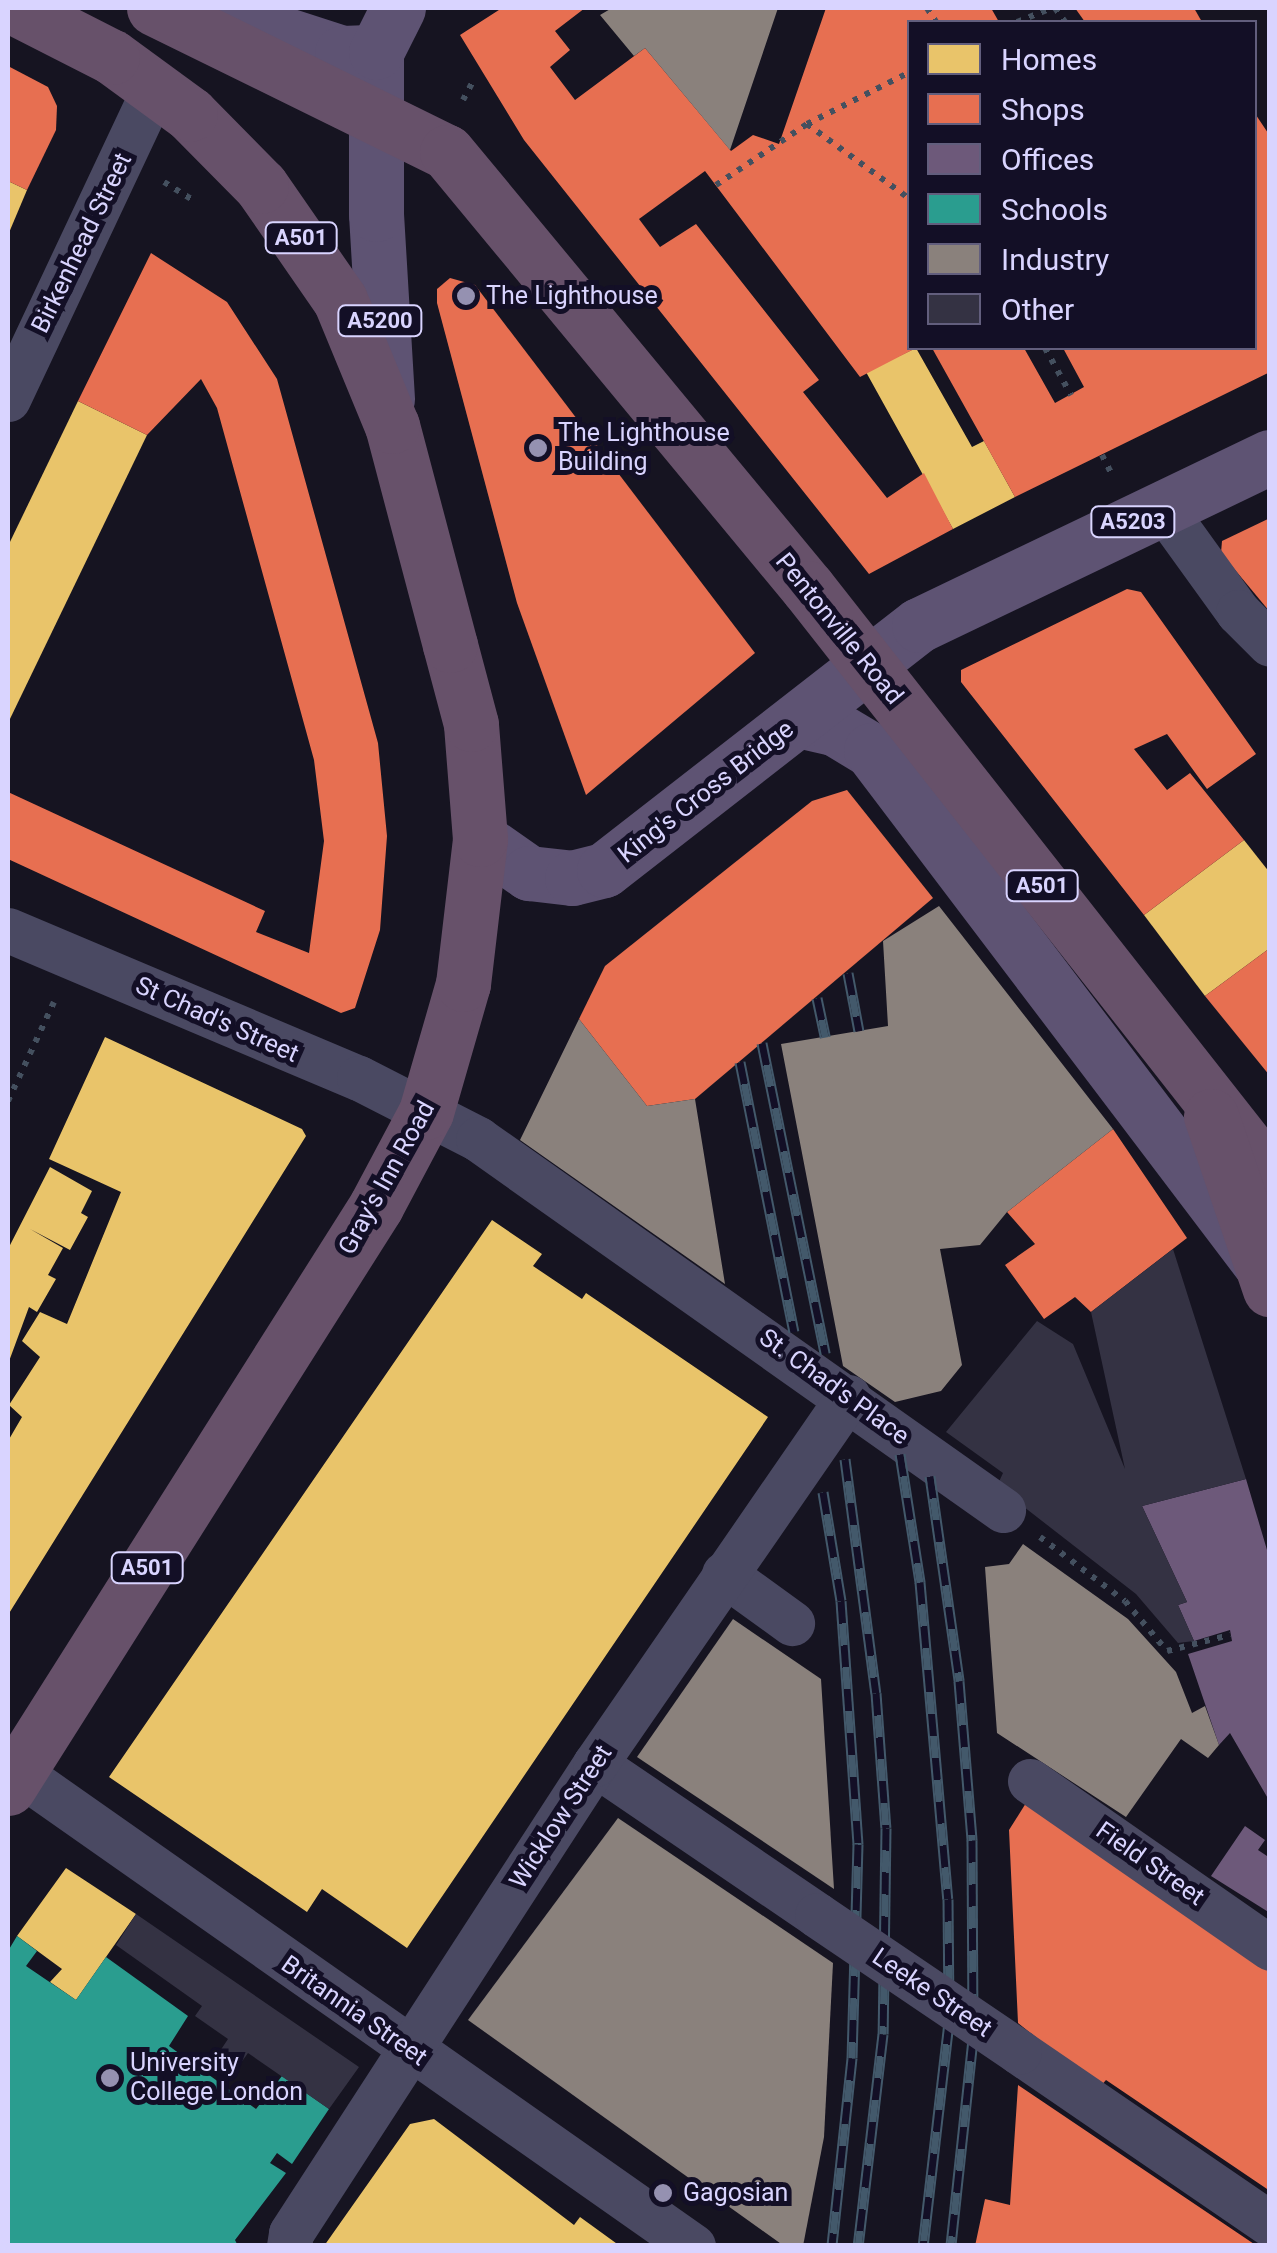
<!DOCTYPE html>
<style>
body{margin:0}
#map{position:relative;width:1277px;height:2253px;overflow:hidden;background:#161421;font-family:Roboto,sans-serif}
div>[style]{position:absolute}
.homes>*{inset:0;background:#e9c46a}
.shops>*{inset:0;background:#e76f51}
.offices>*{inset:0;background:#6d597a}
.schools>*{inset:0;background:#2a9d8f}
.industry>*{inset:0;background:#8a817c}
.building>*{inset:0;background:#343243}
.path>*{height:6px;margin-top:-3px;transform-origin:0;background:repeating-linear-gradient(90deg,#44505f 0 5px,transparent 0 13px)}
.street>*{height:45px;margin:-22.5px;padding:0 22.5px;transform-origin:22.5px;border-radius:22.5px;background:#4a4962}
.primary>*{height:55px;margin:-27.5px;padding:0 27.5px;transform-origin:27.5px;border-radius:27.5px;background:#5e5373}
.highway>*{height:55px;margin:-27.5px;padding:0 27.5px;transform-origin:27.5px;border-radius:27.5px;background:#67516a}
.rail>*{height:11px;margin-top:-5.5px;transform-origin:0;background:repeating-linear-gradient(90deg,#130f26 0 22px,#43596b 0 44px);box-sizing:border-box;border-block:2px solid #43596b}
.street-bridge>*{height:45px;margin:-22.5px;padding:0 22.5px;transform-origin:22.5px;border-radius:22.5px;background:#4a4962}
.dots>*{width:28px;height:28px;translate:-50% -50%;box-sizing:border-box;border:5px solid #130f26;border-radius:50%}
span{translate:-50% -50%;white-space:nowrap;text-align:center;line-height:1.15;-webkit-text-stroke:10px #130f26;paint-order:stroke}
.shield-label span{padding:2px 8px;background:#130f26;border:2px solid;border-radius:8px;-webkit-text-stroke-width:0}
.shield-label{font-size:22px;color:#d9d4ff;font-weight:700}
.street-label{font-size:25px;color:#d9d4ff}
.poi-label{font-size:25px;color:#d9d4ff}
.left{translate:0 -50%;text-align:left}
.frame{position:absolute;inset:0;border:10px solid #d9d4ff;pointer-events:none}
.legend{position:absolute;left:907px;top:20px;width:350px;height:330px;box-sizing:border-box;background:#130f26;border:2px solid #625e7d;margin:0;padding:12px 18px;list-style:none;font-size:30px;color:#d9d4ff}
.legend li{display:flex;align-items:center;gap:20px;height:50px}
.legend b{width:50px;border:2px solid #625e7d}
</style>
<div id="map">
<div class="homes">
<div style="clip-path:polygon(8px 181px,27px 190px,8px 235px)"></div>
<div style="clip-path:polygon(916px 348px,972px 447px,984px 441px,1015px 497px,953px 529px,866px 372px)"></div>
<div style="clip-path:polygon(78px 401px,147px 435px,8px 723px,8px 546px)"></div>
<div style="clip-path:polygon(1244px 840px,1270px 873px,1270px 948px,1205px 996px,1144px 915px)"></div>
<div style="clip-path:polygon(105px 1037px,302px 1129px,306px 1136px,8px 1615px,8px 1441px,22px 1417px,9px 1405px,40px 1357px,22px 1341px,40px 1312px,67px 1324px,121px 1192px,49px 1159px)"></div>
<div style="clip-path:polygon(50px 1167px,92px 1191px,81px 1213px,88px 1217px,70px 1250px,30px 1229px,63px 1248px,48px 1275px,56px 1279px,37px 1312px,29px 1307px,8px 1364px,8px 1249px)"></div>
<div style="clip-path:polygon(492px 1220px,542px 1254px,533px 1266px,582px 1299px,586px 1293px,768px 1417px,407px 1948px,322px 1889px,307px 1912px,109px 1777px)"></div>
<div style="clip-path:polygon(66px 1868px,136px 1914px,76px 2000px,50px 1982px,62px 1969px,17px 1936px)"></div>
<div style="clip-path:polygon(434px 2119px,574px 2225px,580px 2217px,620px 2246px,324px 2246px,410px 2124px)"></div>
</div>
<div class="shops">
<div style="clip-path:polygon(502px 8px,585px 8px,555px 31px,570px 50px,550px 67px,575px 100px,645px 48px,731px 151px,753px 135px,779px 144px,826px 8px,991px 8px,999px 22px,910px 22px,910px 348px,916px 348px,860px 377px,705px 171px,639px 219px,660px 247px,696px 224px,819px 380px,803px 392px,887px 498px,924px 473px,953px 529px,869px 574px,524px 140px,460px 35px)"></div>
<div style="clip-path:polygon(1075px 8px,1194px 8px,1202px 22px,1085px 22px)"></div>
<div style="clip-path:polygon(8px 66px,48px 87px,57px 106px,56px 130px,27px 190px,8px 181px)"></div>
<div style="clip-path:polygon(1254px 112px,1270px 136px,1270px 372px,1015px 497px,932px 348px,1024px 348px,1055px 403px,1084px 387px,1063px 348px,1254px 348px)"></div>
<div style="clip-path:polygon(151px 253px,227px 302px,277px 379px,378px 743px,387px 836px,380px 930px,355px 1008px,341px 1013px,8px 859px,8px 792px,265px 911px,256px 932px,309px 953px,324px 841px,314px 760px,217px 408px,201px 379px,147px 435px,78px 401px)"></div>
<div style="clip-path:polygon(450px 278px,475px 285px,755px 653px,586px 795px,517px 603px,437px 303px,437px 289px)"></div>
<div style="clip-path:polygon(1270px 518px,1270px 612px,1221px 553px,1222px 541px)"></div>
<div style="clip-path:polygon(1127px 589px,1141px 592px,1256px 754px,1207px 789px,1167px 734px,1134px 749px,1167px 790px,1190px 773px,1244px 840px,1144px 915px,961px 682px,961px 670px)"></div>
<div style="clip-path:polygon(847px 790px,933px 898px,695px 1099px,647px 1106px,579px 1019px,605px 966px,812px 801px)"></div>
<div style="clip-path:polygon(1270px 948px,1270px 1076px,1205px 996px)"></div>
<div style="clip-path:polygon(1113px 1129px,1187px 1238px,1091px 1312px,1075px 1297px,1044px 1319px,1005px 1265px,1035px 1244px,1007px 1212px)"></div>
<div style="clip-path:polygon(1026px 1803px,1270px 1968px,1270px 2191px,1106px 2080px,1099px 2088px,1018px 2023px,1009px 1830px)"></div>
<div style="clip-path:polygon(1018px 2085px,1257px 2246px,975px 2246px,985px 2199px,1010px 2205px)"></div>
</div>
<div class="offices">
<div style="clip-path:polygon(1246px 1479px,1270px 1560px,1270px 1802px,1230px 1733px,1219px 1745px,1188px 1654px,1232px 1641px,1230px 1630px,1194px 1641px,1178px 1605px,1187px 1602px,1142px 1506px)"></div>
<div style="clip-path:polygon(1245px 1826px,1265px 1840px,1258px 1850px,1270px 1858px,1270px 1913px,1211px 1876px)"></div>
</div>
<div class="schools">
<div style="clip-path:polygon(17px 1936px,37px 1951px,26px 1966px,76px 2000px,106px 1957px,188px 2016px,169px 2046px,256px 2109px,282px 2076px,329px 2109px,292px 2164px,277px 2153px,270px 2163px,286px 2173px,235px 2240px,238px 2246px,8px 2244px,8px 1951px)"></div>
</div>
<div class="industry">
<div style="clip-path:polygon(612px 8px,778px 8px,730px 150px,645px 48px,634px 56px,600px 15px)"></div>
<div style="clip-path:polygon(939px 906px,1113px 1129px,1007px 1212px,980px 1245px,940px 1249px,962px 1365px,941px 1391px,895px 1402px,843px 1366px,781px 1044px,888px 1026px,883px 941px)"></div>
<div style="clip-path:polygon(579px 1019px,647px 1106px,695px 1099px,725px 1284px,520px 1140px)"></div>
<div style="clip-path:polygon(1023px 1544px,1128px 1619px,1176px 1672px,1192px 1713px,1205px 1706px,1219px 1745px,1208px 1758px,1181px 1739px,1126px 1817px,997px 1733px,985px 1567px,1009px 1564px)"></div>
<div style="clip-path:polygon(733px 1619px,821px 1679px,834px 1889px,637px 1757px)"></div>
<div style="clip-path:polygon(618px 1818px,833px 1963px,824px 2137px,803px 2246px,784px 2246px,468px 2020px)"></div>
</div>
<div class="building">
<div style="clip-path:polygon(1173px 1249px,1246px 1479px,1142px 1506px,1187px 1602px,1178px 1605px,1194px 1641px,1178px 1643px,1136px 1594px,997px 1486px,1003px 1473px,946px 1432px,1037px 1321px,1073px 1344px,1125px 1469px,1091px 1312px)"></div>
<div style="clip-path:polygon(136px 1914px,359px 2067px,329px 2109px,248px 2053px,238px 2067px,218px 2054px,228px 2039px,195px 2016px,202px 2006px,116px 1945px)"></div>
</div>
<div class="path">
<div style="left:927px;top:8px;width:17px;rotate:57deg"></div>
<div style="left:1055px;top:8px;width:17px;rotate:54deg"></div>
<div style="left:1017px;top:22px;width:37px;rotate:-22deg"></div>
<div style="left:463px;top:100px;width:19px;rotate:-62deg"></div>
<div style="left:807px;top:124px;width:127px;rotate:36.1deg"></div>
<div style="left:164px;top:182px;width:38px;rotate:32deg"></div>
<div style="left:716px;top:185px;width:110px;rotate:-33.8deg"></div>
<div style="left:807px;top:124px;width:115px;rotate:-26.8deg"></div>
<div style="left:1045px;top:348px;width:54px;rotate:61deg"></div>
<div style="left:1102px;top:455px;width:20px;rotate:63deg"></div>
<div style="left:8px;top:1101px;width:109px;rotate:-65.1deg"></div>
<div style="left:1040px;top:1537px;width:106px;rotate:37deg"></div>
<div style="left:1125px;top:1601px;width:65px;rotate:50deg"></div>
<div style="left:1167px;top:1651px;width:65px;rotate:-14.3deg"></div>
</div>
<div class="street">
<div style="left:8px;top:399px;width:345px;rotate:-64.8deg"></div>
<div style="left:1163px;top:508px;width:128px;rotate:54.2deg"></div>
<div style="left:1238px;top:612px;width:45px;rotate:45deg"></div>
<div style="left:8px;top:930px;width:381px;rotate:22.9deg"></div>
<div style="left:359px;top:1078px;width:134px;rotate:27.1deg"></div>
<div style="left:478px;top:1139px;width:643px;rotate:35.25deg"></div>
<div style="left:724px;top:1574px;width:84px;rotate:35.8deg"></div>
<div style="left:595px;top:1764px;width:268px;rotate:34.2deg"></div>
<div style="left:18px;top:1772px;width:825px;rotate:35.08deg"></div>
<div style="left:1030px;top:1781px;width:292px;rotate:34.8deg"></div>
<div style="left:1019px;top:2052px;width:304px;rotate:34.4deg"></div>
<div style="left:289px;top:2246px;width:13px;rotate:-81deg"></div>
<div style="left:291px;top:2233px;width:559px;rotate:-57.05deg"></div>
<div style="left:595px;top:1764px;width:446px;rotate:-55.4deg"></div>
</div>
<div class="primary">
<div style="left:203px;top:8px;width:146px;rotate:17.9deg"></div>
<div style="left:342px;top:53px;width:34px;rotate:-2deg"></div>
<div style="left:387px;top:399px;width:185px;rotate:-93.4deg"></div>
<div style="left:376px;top:214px;width:162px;rotate:-90deg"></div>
<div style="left:376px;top:52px;width:49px;rotate:-63.4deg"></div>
<div style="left:798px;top:720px;width:39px;rotate:13deg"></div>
<div style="left:836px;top:729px;width:41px;rotate:31deg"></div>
<div style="left:871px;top:750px;width:642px;rotate:52.84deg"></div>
<div style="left:480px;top:839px;width:60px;rotate:34.8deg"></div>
<div style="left:529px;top:873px;width:43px;rotate:6.6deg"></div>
<div style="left:572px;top:878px;width:33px;rotate:-14deg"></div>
<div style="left:604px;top:870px;width:399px;rotate:-37.9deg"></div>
<div style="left:919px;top:625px;width:389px;rotate:-25.6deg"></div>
</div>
<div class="highway">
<div style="left:154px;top:8px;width:326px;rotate:26.2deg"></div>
<div style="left:447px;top:152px;width:566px;rotate:50.38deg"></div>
<div style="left:808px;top:588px;width:748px;rotate:51.84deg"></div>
<div style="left:1211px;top:1116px;width:183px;rotate:71.2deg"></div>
<div style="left:8px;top:1788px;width:689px;rotate:-57.69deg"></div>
<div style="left:376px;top:1206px;width:106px;rotate:-62deg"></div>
<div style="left:426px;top:1112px;width:133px;rotate:-73.9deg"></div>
<div style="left:463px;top:984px;width:146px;rotate:-83.3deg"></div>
<div style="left:480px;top:839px;width:115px;rotate:-94.5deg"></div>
<div style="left:471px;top:724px;width:82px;rotate:-104.9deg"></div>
<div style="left:450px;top:645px;width:227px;rotate:-104.8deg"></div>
<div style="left:392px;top:426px;width:136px;rotate:-112.4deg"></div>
<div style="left:340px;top:300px;width:139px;rotate:-124.7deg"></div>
<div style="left:261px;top:186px;width:101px;rotate:-134.6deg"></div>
<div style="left:190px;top:114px;width:97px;rotate:-143.8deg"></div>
<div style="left:112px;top:57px;width:108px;rotate:-153deg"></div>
</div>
<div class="rail">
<div style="left:848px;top:973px;width:59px;rotate:79.3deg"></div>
<div style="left:817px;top:998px;width:40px;rotate:78deg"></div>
<div style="left:762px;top:1043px;width:317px;rotate:78.5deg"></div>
<div style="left:740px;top:1062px;width:275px;rotate:78.7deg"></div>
<div style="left:900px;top:1454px;width:130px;rotate:81.1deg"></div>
<div style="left:920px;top:1582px;width:318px;rotate:85deg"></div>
<div style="left:948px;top:1899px;width:123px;rotate:89.5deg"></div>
<div style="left:949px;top:2022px;width:226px;rotate:96.6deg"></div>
<div style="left:845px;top:1459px;width:236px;rotate:82.5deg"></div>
<div style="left:876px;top:1693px;width:135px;rotate:85.8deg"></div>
<div style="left:886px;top:1828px;width:206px;rotate:90.8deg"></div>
<div style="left:883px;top:2034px;width:213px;rotate:96.7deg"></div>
<div style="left:930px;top:1476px;width:207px;rotate:81.9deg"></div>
<div style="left:959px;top:1681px;width:160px;rotate:85.3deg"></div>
<div style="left:972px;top:1840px;width:199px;rotate:89.7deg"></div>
<div style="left:973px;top:2039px;width:208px;rotate:96.1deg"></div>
<div style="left:823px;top:1492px;width:110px;rotate:80.6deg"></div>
<div style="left:841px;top:1601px;width:244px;rotate:86deg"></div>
<div style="left:858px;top:1844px;width:214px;rotate:91.6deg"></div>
<div style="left:852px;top:2058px;width:189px;rotate:96.1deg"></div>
</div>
<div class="street-bridge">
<div style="left:817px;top:1915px;width:244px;rotate:34.1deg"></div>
</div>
<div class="dots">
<div style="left:466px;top:296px;background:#9591b1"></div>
<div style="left:538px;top:448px;background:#9591b1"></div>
<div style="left:110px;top:2078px;background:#9591b1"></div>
<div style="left:663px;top:2193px;background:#9591b1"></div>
</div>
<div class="shield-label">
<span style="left:301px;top:238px">A501</span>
<span style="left:380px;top:321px">A5200</span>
<span style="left:1133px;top:522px">A5203</span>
<span style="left:1042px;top:886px">A501</span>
<span style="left:147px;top:1568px">A501</span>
</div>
<div class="street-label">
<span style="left:82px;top:243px;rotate:-64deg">Birkenhead Street</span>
<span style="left:839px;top:629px;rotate:51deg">Pentonville Road</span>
<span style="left:706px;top:792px;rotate:-38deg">King's Cross Bridge</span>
<span style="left:217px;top:1020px;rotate:24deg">St Chad's Street</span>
<span style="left:387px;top:1178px;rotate:-61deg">Gray's Inn Road</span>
<span style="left:834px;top:1387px;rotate:36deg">St. Chad's Place</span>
<span style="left:561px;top:1817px;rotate:-57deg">Wicklow Street</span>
<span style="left:1150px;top:1864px;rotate:35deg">Field Street</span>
<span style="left:932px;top:1993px;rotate:34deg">Leeke Street</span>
<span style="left:354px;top:2011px;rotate:35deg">Britannia Street</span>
</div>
<div class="poi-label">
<span class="left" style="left:486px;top:296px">The Lighthouse</span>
<span class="left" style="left:558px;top:448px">The Lighthouse<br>Building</span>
<span class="left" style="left:130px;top:2078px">University<br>College London</span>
<span class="left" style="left:683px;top:2193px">Gagosian</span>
</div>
<div class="frame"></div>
<ul class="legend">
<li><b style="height:28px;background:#e9c46a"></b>Homes</li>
<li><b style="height:28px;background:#e76f51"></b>Shops</li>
<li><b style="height:28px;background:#6d597a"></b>Offices</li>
<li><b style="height:28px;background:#2a9d8f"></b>Schools</li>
<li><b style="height:28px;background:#8a817c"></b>Industry</li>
<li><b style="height:28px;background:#343243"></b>Other</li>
</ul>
</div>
